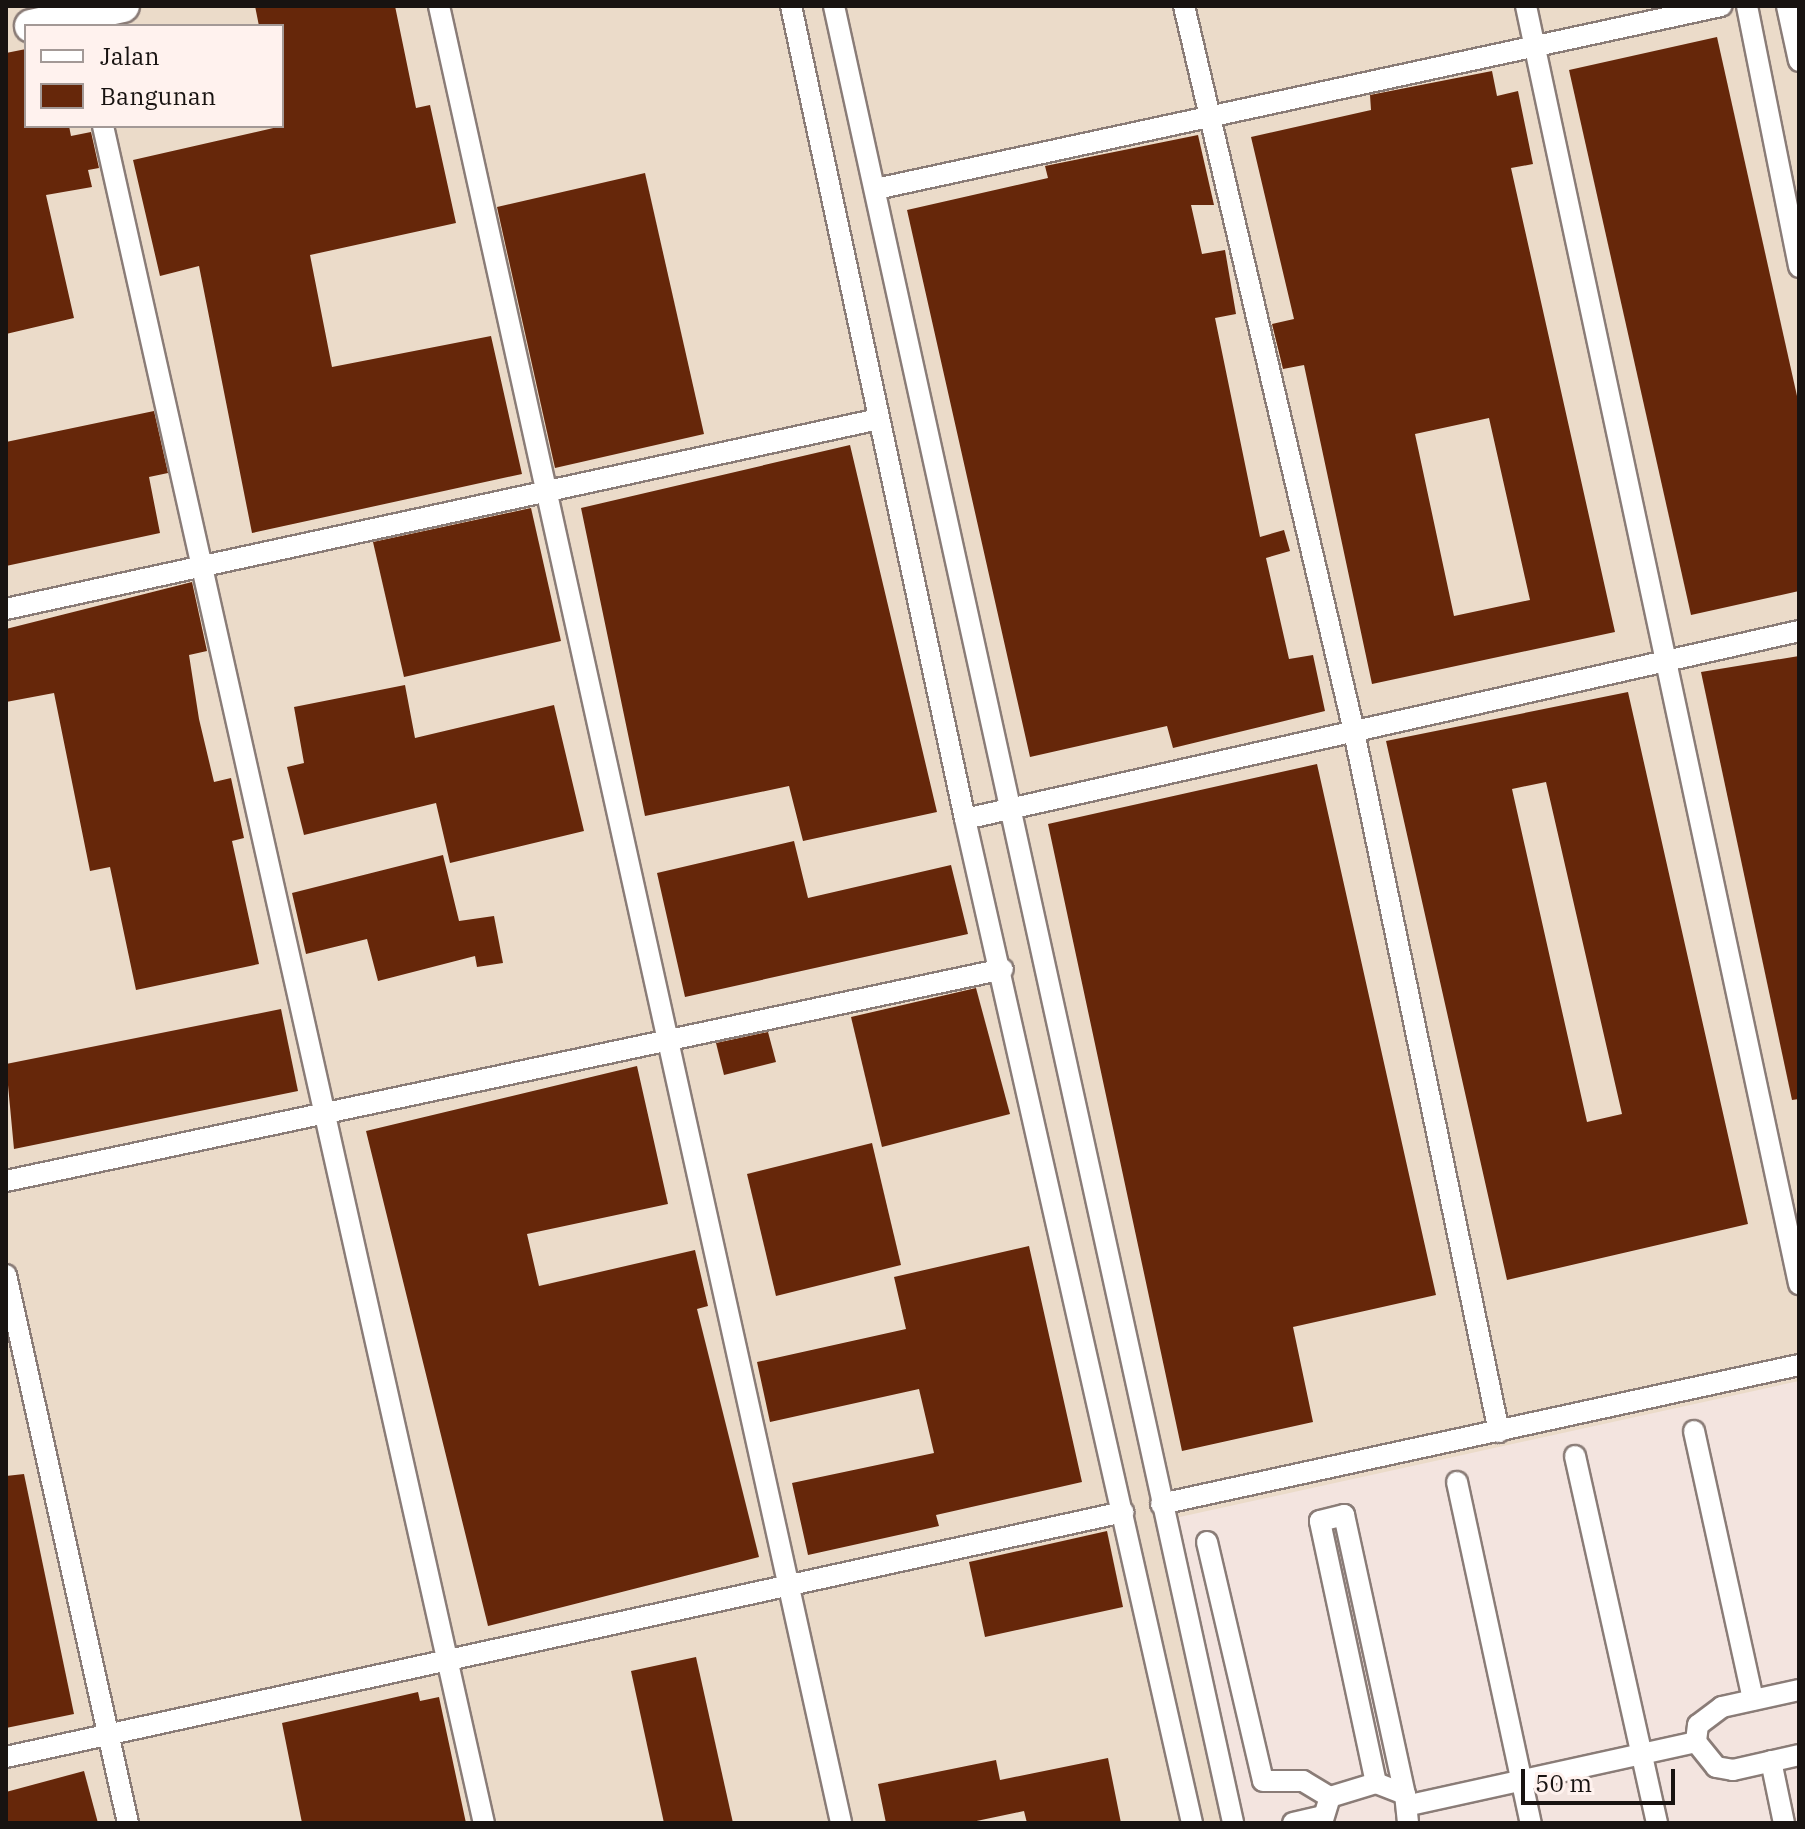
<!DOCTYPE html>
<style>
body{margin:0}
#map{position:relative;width:1805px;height:1829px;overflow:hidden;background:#f3e4df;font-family:"IBM Plex Serif",serif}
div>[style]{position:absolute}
.industrial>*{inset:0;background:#ebdbc9}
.building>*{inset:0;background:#66270a}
.roads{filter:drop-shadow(2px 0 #8a7c77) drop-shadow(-2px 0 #8a7c77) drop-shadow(0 2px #8a7c77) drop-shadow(0 -2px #8a7c77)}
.street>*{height:20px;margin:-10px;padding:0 10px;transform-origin:10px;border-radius:10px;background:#fff}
.primary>*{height:32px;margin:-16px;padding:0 16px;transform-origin:16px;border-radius:16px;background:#fff}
span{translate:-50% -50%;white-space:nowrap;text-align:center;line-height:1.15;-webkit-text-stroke:8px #fff2ee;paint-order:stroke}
.frame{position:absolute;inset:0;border:8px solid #181311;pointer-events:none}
.legend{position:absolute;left:24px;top:24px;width:260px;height:104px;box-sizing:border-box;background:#fff2ee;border:2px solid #a39996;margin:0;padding:10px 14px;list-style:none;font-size:24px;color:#181311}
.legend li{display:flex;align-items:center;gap:16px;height:40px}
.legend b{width:40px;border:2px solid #a39996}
.scale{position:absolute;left:1521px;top:1769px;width:154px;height:36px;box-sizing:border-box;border:4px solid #181311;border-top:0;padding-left:10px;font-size:24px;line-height:28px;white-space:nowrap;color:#181311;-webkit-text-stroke:6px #fff2ee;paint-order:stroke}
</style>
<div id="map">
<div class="industrial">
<div style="clip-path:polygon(evenodd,6px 6px,1799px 6px,1799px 1381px,1175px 1518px,1245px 1823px,6px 1823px,6px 6px,26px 26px,282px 26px,282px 126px,26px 126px,26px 26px)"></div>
</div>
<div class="building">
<div style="clip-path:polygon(255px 6px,395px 6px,416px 108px,430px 105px,456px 223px,310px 255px,332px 367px,491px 336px,522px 474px,252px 533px,199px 266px,160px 276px,133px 160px,282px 126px,282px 26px,259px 26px)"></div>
<div style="clip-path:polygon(1717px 37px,1799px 405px,1799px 591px,1691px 615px,1569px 70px)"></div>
<div style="clip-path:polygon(26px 49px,26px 126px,69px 126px,71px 136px,91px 132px,99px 168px,88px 170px,92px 187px,46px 195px,74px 318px,6px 334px,6px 53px)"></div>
<div style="clip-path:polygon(evenodd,1492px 71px,1497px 96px,1518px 91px,1533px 164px,1511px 168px,1615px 632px,1372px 684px,1304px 365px,1283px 369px,1272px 324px,1294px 319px,1251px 137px,1371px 110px,1370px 95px,1492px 71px,1489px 418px,1530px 600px,1454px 616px,1415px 434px,1489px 418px)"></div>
<div style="clip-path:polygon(1198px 135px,1214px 205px,1191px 205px,1202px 254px,1225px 250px,1236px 314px,1215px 318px,1260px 537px,1284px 530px,1290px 551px,1266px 558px,1289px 659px,1313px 655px,1325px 711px,1173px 748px,1167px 726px,1030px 757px,907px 210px,1048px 178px,1045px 166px)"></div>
<div style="clip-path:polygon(645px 173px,704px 434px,555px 468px,497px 207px)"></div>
<div style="clip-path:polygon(154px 411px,168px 473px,149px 477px,160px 533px,6px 566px,6px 442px)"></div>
<div style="clip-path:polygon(850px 445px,937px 812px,803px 841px,789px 786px,645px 816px,581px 508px)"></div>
<div style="clip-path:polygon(531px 508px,561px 641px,404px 677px,373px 542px)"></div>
<div style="clip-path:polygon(192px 582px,207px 651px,189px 655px,199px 719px,214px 782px,231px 778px,244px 838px,232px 841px,259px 964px,136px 990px,110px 867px,90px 871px,54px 693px,6px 702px,6px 629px)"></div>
<div style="clip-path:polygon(1799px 656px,1799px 1099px,1792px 1100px,1701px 672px)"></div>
<div style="clip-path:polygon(405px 685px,415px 738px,554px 705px,584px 831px,450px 863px,436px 803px,304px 835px,287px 767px,304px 763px,294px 707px)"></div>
<div style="clip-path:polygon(evenodd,1628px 692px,1748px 1224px,1507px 1280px,1386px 741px,1628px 692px,1546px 782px,1622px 1114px,1587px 1122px,1512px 789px,1546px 782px)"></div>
<div style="clip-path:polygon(1317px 764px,1436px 1295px,1293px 1327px,1313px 1422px,1182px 1451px,1048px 824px)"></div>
<div style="clip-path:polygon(794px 841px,808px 898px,951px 865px,968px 934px,685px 997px,657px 873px)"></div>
<div style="clip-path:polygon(443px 855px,459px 921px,494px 916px,503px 963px,477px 967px,475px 956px,378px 981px,367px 939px,306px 954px,292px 893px)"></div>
<div style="clip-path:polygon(976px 988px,1010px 1114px,882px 1147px,851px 1017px)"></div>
<div style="clip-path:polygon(281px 1009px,298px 1091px,14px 1149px,6px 1064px)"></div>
<div style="clip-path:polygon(768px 1032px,776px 1062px,724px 1075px,716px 1043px)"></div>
<div style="clip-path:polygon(637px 1066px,668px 1204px,527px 1234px,539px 1286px,695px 1250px,708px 1306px,697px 1309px,759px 1557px,488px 1626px,366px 1131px)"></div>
<div style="clip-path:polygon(872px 1143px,901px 1265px,776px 1296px,747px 1174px)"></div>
<div style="clip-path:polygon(1029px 1246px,1082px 1482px,936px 1515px,939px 1526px,808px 1555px,792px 1483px,934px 1453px,919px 1389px,770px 1422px,757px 1362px,906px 1329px,894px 1277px)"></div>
<div style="clip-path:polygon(24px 1474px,74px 1714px,6px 1728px,6px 1476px)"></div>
<div style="clip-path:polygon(1107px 1531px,1123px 1607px,985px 1637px,969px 1562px)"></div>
<div style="clip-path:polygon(696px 1657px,733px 1823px,664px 1823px,631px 1671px)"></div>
<div style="clip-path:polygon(418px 1692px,420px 1701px,439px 1697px,466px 1823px,302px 1823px,282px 1723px)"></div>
<div style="clip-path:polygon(1108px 1758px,1121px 1823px,1027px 1823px,1024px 1811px,967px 1823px,886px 1823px,878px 1784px,996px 1760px,1000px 1780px)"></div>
<div style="clip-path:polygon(84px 1771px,98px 1823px,6px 1823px,6px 1792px)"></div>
</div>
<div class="roads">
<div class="street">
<div style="left:439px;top:6px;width:1861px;rotate:77.52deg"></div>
<div style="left:791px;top:6px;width:831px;rotate:77.92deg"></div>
<div style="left:965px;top:819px;width:1029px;rotate:77.26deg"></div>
<div style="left:834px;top:6px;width:1860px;rotate:77.61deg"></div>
<div style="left:1184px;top:6px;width:741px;rotate:76.81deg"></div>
<div style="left:1353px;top:727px;width:720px;rotate:78.3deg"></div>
<div style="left:1526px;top:6px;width:1307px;rotate:77.94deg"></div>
<div style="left:1747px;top:6px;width:266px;rotate:78.7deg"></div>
<div style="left:1787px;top:6px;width:56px;rotate:77.7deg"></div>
<div style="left:103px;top:126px;width:1739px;rotate:77.35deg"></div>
<div style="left:876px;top:189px;width:865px;rotate:-12.22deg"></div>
<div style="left:6px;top:609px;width:893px;rotate:-12.28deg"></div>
<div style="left:965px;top:819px;width:855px;rotate:-12.7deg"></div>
<div style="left:6px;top:1181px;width:1019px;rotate:-12deg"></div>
<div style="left:6px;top:1275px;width:561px;rotate:77.45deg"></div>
<div style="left:1694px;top:1431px;width:275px;rotate:77.6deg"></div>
<div style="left:1575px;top:1456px;width:376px;rotate:77.4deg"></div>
<div style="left:1457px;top:1482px;width:349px;rotate:77.8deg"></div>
<div style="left:1161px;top:1504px;width:653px;rotate:-12.29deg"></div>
<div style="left:1207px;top:1542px;width:245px;rotate:76.8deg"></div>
<div style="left:1263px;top:1781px;width:40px"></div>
<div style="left:1303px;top:1781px;width:31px;rotate:31deg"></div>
<div style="left:1799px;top:1690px;width:79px;rotate:167.6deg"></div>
<div style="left:1722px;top:1707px;width:30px;rotate:143deg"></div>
<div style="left:1698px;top:1725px;width:17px;rotate:97deg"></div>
<div style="left:1696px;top:1742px;width:32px;rotate:51deg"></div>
<div style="left:1716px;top:1767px;width:17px;rotate:10deg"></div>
<div style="left:1733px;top:1770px;width:68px;rotate:-12.8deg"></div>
<div style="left:6px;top:1757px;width:1144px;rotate:-12.37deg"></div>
<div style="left:1771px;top:1761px;width:63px;rotate:78.2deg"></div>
<div style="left:1376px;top:1783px;width:268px;rotate:-102.1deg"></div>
<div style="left:1320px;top:1521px;width:25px;rotate:-14deg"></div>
<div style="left:1344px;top:1515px;width:286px;rotate:77.7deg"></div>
<div style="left:1410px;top:1805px;width:293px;rotate:-12.4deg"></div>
<div style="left:1293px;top:1823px;width:31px;rotate:-13deg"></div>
<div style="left:1322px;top:1823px;width:27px;rotate:-73deg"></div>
<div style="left:1330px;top:1797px;width:48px;rotate:-16.9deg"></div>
<div style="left:1376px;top:1783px;width:31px;rotate:21deg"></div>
<div style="left:1405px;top:1794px;width:29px;rotate:84deg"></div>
</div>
<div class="primary">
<div style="left:31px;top:26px;width:94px;rotate:-12.3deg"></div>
</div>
</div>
<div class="frame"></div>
<ul class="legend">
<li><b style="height:10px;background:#fff"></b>Jalan</li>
<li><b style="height:22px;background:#66270a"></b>Bangunan</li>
</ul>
<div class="scale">50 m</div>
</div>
